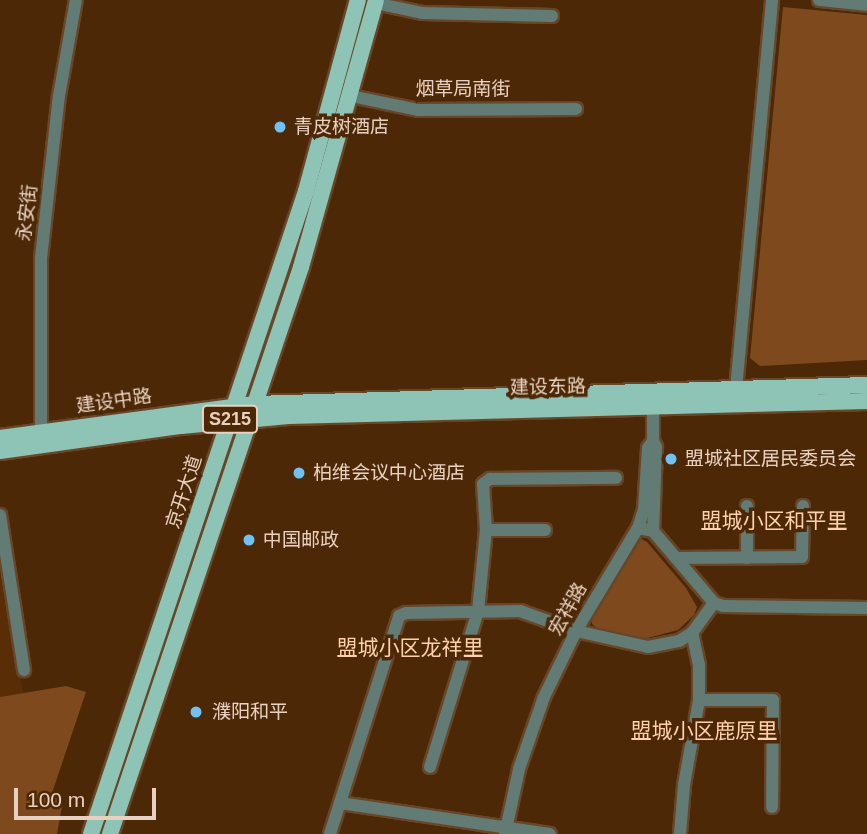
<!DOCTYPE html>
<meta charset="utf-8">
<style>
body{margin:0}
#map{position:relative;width:867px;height:834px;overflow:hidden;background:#4c2806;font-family:Helvetica,"Noto Sans SC",sans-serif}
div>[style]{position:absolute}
.built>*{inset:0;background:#592e06}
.green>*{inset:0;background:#7e4a1d}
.roads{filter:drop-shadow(2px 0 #684628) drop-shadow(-2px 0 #684628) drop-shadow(0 2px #684628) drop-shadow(0 -2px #684628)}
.minor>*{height:12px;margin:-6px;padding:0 6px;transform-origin:6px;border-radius:6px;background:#627b75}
.major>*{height:16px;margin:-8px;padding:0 8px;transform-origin:8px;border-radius:8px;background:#8ec4b6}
.dots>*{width:19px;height:19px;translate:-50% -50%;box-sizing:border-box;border:4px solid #4c2806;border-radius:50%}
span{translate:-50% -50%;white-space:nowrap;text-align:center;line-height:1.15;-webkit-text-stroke:7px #4c2806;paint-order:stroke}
.shield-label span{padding:2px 5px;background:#4c2806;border:2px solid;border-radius:5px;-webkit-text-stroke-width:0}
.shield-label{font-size:18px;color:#e9d1c1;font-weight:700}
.street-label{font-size:19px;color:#e9d1c1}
.poi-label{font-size:19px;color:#e9d1c1}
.left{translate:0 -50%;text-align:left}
.neighbourhood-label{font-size:21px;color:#ffd0ae}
.scale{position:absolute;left:14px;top:788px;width:142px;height:32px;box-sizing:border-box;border:4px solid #e9d1c1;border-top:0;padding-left:9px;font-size:21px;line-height:24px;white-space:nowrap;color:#e9d1c1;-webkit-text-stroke:5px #4c2806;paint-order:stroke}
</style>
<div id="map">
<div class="built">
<div style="clip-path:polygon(2px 559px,23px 693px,0 697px,0 560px)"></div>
</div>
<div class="green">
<div style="clip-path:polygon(783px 7px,867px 15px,867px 360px,760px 366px,750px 358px)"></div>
<div style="clip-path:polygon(641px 539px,647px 542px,686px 588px,697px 607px,694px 615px,678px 630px,644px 639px,598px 629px,592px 624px,592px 618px,633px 546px)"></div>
<div style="clip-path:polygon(66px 686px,86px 692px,51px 796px,63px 801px,57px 834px,0 834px,0 697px)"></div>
</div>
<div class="roads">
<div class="minor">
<div style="left:819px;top:0;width:48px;rotate:5.9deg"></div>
<div style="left:375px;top:3px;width:48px;rotate:12deg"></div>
<div style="left:422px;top:13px;width:130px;rotate:1.3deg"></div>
<div style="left:351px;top:96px;width:68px;rotate:11.8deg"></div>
<div style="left:418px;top:110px;width:158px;rotate:-0.4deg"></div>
<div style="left:736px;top:389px;width:391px;rotate:-84.7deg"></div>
<div style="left:41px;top:433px;width:175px;rotate:-90deg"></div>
<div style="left:41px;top:258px;width:163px;rotate:-83.7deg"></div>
<div style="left:59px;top:96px;width:97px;rotate:-80deg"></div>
<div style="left:653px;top:441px;width:7px;rotate:63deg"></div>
<div style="left:656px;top:447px;width:84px;rotate:92deg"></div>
<div style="left:0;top:515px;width:157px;rotate:81.2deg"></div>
<div style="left:638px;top:528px;width:15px;rotate:11deg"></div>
<div style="left:653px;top:531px;width:94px;rotate:49.7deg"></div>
<div style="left:714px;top:603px;width:9px;rotate:18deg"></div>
<div style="left:723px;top:606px;width:144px;rotate:0.8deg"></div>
<div style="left:486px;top:530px;width:59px"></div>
<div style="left:676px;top:558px;width:126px;rotate:-0.5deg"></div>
<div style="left:802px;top:557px;width:51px;rotate:-88.9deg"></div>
<div style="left:747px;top:558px;width:52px;rotate:-90deg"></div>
<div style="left:699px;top:700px;width:74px"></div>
<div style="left:773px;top:700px;width:107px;rotate:90.5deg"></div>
<div style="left:430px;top:767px;width:163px;rotate:-72.9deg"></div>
<div style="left:478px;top:611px;width:81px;rotate:-84.4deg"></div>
<div style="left:486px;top:530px;width:46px;rotate:-93.7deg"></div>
<div style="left:483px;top:484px;width:9px;rotate:-36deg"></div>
<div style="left:490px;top:479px;width:126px;rotate:-0.5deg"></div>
<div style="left:340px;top:803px;width:212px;rotate:8.4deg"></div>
<div style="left:330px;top:834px;width:229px;rotate:-72.4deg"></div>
<div style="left:399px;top:616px;width:8px;rotate:-23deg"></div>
<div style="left:406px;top:613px;width:114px;rotate:-1deg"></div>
<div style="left:520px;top:611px;width:59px;rotate:19.7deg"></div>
<div style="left:576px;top:631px;width:74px;rotate:12.5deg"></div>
<div style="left:648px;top:647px;width:32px;rotate:-11deg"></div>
<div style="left:679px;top:641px;width:15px;rotate:-32deg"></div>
<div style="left:692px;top:633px;width:37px;rotate:-54deg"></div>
<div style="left:505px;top:834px;width:66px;rotate:-77.8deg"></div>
<div style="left:519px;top:769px;width:76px;rotate:-70.9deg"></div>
<div style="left:544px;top:697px;width:73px;rotate:-64.1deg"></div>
<div style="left:576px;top:631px;width:120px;rotate:-59deg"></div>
<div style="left:638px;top:528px;width:19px;rotate:-72deg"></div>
<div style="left:644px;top:510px;width:62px;rotate:-86.3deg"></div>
<div style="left:648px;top:448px;width:9px;rotate:-54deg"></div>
<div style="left:653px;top:441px;width:36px;rotate:-90deg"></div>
<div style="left:680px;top:834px;width:49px;rotate:-85.3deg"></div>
<div style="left:684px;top:785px;width:86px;rotate:-80deg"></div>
<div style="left:699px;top:700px;width:35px;rotate:-90deg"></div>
<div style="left:699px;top:665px;width:33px;rotate:-102deg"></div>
</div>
<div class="major">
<div style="left:0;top:438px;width:257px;rotate:-7.6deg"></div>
<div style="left:255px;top:404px;width:612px;rotate:-1.78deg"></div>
<div style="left:0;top:451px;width:183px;rotate:-7.9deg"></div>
<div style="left:181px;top:426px;width:108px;rotate:-5.3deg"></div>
<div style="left:289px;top:416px;width:578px;rotate:-1.49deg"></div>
<div style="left:91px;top:834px;width:678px;rotate:-71.51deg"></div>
<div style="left:306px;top:191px;width:198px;rotate:-74.8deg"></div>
<div style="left:110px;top:834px;width:598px;rotate:-71.38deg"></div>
<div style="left:301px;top:267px;width:277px;rotate:-74.3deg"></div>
</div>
</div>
<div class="dots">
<div style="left:280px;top:127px;background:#70c1f4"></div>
<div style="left:671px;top:459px;background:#70c1f4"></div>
<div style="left:299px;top:473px;background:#70c1f4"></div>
<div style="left:249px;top:540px;background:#70c1f4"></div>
<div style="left:196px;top:712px;background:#70c1f4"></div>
</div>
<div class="shield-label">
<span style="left:230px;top:419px">S215</span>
</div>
<div class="street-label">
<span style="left:463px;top:89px">烟草局南街</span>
<span style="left:27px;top:213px;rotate:-84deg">永安街</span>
<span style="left:548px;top:387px;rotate:-1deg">建设东路</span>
<span style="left:114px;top:401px;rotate:-8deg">建设中路</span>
<span style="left:184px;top:492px;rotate:-72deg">京开大道</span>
<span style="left:568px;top:609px;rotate:-61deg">宏祥路</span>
</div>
<div class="poi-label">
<span class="left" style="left:294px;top:127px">青皮树酒店</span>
<span class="left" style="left:685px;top:459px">盟城社区居民委员会</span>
<span class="left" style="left:313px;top:473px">柏维会议中心酒店</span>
<span class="left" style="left:263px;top:540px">中国邮政</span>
<span class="left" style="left:212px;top:712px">濮阳和平</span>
</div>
<div class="neighbourhood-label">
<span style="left:774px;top:521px">盟城小区和平里</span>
<span style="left:410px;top:648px">盟城小区龙祥里</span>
<span style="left:704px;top:731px">盟城小区鹿原里</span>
</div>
<div class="scale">100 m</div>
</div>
